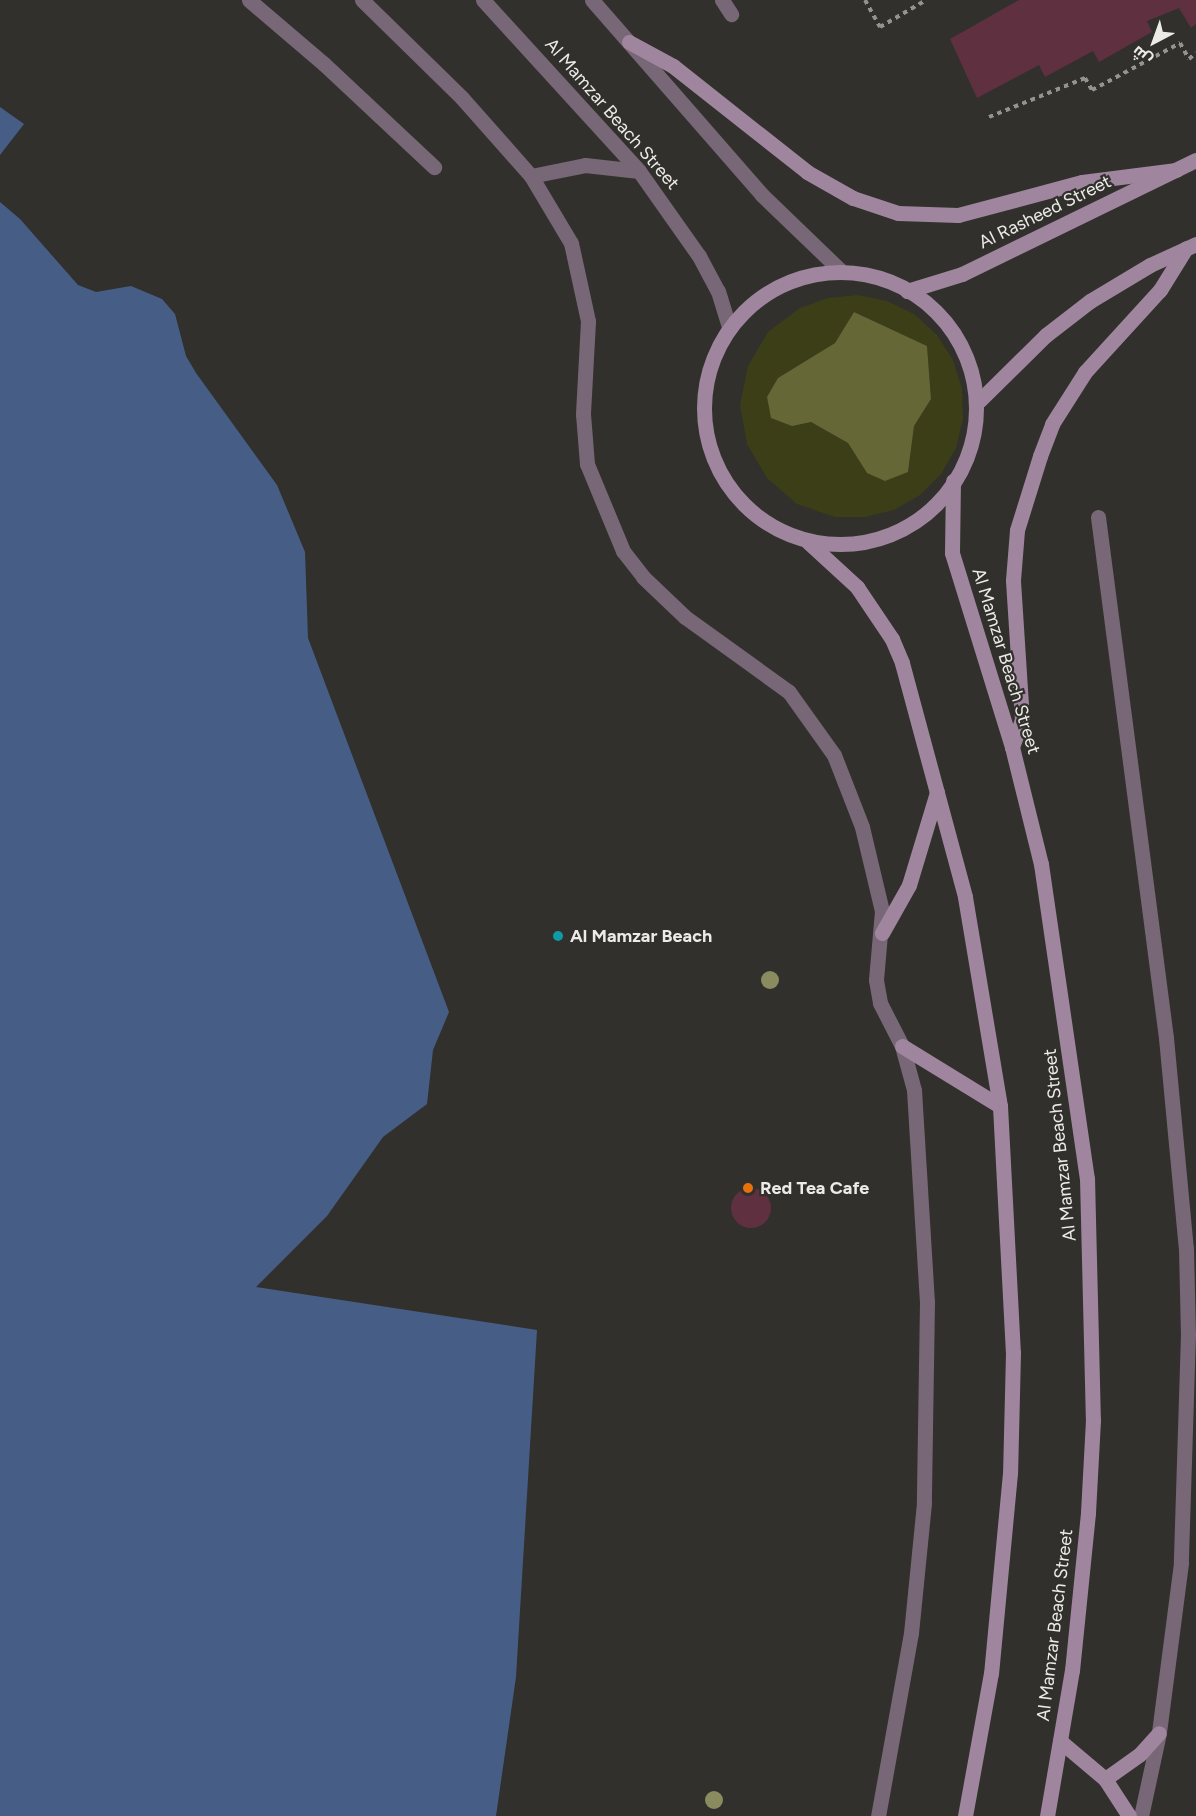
<!DOCTYPE html>
<meta charset="utf-8">
<style>
body{margin:0}
#map{position:relative;width:1196px;height:1816px;overflow:hidden;background:#31302c;font-family:Figtree,Cairo,sans-serif}
div>[style]{position:absolute}
.green>*{inset:0;background:#3c3e17}
.forest>*{inset:0;background:#656737}
.water>*{inset:0;background:#465e85}
.building>*{inset:0;background:#5e3040}
.round{border-radius:50%}
.path>*{height:4px;margin-top:-2px;transform-origin:0;background:repeating-linear-gradient(90deg,#94938f 0 4.5px,transparent 0 9px)}
.service>*{height:15px;margin:-7.5px;padding:0 7.5px;transform-origin:7.5px;border-radius:7.5px;background:#786776}
.minor>*{height:15px;margin:-7.5px;padding:0 7.5px;transform-origin:7.5px;border-radius:7.5px;background:#786776}
.tertiary>*{height:15px;margin:-7.5px;padding:0 7.5px;transform-origin:7.5px;border-radius:7.5px;background:#786776}
.secondary>*{height:15px;margin:-7.5px;padding:0 7.5px;transform-origin:7.5px;border-radius:7.5px;background:#a0859e}
.secondary>.ring{margin:-7.5px;padding:0;box-sizing:content-box;background:none;border:15px solid #a0859e;border-radius:50%}
.trees>*{width:18px;height:18px;margin:-9px;border-radius:50%;background:#8a8b5f}
.dots>*{width:16px;height:16px;translate:-50% -50%;box-sizing:border-box;border:3px solid #31302c;border-radius:50%}
span{translate:-50% -50%;white-space:nowrap;text-align:center;line-height:1.15;-webkit-text-stroke:4.5px #31302c;paint-order:stroke}
.street-label{font-size:18px;color:#ecebe8}
.poi-label{font-size:18px;color:#ecebe8;font-weight:700}
.left{translate:0 -50%;text-align:left}
.north{position:absolute;left:1124px;top:12px;width:60px;height:60px;-webkit-text-stroke:4px #31302c;paint-order:stroke;rotate:221deg;font-size:16px;font-weight:700;line-height:24px;text-align:center;color:#ecebe8}
.north::after{content:'';display:block;margin:auto;width:21px;height:27px;background:#ecebe8;clip-path:polygon(50% 0,100% 100%,50% 72%,0 100%)}
</style>
<div id="map">
<div class="green">
<div style="clip-path:polygon(evenodd,858px 295px,887px 301px,914px 314px,937px 335px,953px 360px,962px 389px,963px 419px,956px 448px,941px 474px,920px 495px,894px 510px,865px 517px,835px 517px,797px 504px,767px 478px,747px 444px,740px 405px,748px 366px,768px 332px,800px 308px,828px 298px,858px 295px,854px 312px,927px 346px,931px 399px,914px 426px,908px 472px,867px 473px,848px 443px,811px 422px,778px 378px,835px 343px,854px 312px)"></div>
</div>
<div class="forest">
<div style="clip-path:polygon(854px 312px,927px 346px,931px 399px,914px 426px,908px 472px,885px 481px,867px 473px,848px 443px,811px 422px,792px 426px,771px 418px,767px 397px,778px 378px,835px 343px)"></div>
</div>
<div class="water">
<div style="clip-path:polygon(0 107px,24px 124px,0 155px)"></div>
<div style="clip-path:polygon(0 202px,20px 219px,78px 285px,96px 292px,131px 286px,162px 299px,175px 314px,186px 356px,196px 373px,277px 485px,305px 552px,308px 638px,449px 1012px,433px 1050px,427px 1104px,383px 1137px,327px 1216px,256px 1287px,537px 1330px,516px 1677px,496px 1816px,0 1816px)"></div>
</div>
<div class="building">
<div style="clip-path:polygon(1019px 0,1196px 0,1196px 24px,1191px 28px,1179px 8px,1147px 21px,1152px 32px,1099px 62px,1093px 51px,1045px 77px,1039px 65px,977px 98px,950px 39px)"></div>
<div class="round" style="left:731px;top:1188px;width:40px;height:40px"></div>
</div>
<div class="path">
<div style="left:865px;top:0;width:31px;rotate:61deg"></div>
<div style="left:880px;top:27px;width:53px;rotate:-30.4deg"></div>
<div style="left:989px;top:117px;width:104px;rotate:-22.1deg"></div>
<div style="left:1085px;top:78px;width:14px;rotate:60deg"></div>
<div style="left:1092px;top:90px;width:100px;rotate:-28.1deg"></div>
<div style="left:1180px;top:43px;width:18px;rotate:61deg"></div>
<div style="left:1189px;top:59px;width:9px;rotate:-41deg"></div>
</div>
<div class="service">
<div style="left:249px;top:0;width:99px;rotate:40.5deg"></div>
<div style="left:324px;top:64px;width:151px;rotate:43.1deg"></div>
<div style="left:362px;top:0;width:140px;rotate:44.4deg"></div>
<div style="left:462px;top:98px;width:104px;rotate:48.5deg"></div>
<div style="left:531px;top:176px;width:78px;rotate:59.2deg"></div>
<div style="left:571px;top:243px;width:80px;rotate:77.7deg"></div>
<div style="left:588px;top:321px;width:93px;rotate:93.1deg"></div>
<div style="left:583px;top:414px;width:50px;rotate:85.4deg"></div>
<div style="left:587px;top:464px;width:94px;rotate:67.5deg"></div>
<div style="left:623px;top:551px;width:33px;rotate:52deg"></div>
<div style="left:643px;top:577px;width:58px;rotate:43.6deg"></div>
<div style="left:685px;top:617px;width:128px;rotate:35.8deg"></div>
<div style="left:789px;top:692px;width:77px;rotate:54.5deg"></div>
<div style="left:834px;top:755px;width:77px;rotate:68.7deg"></div>
<div style="left:862px;top:827px;width:86px;rotate:76.6deg"></div>
<div style="left:882px;top:911px;width:69px;rotate:95deg"></div>
<div style="left:876px;top:980px;width:23px;rotate:80deg"></div>
<div style="left:880px;top:1003px;width:48px;rotate:62.9deg"></div>
<div style="left:902px;top:1046px;width:46px;rotate:74.7deg"></div>
<div style="left:914px;top:1090px;width:212px;rotate:86.5deg"></div>
<div style="left:927px;top:1302px;width:201px;rotate:90.9deg"></div>
<div style="left:924px;top:1503px;width:131px;rotate:95.7deg"></div>
<div style="left:911px;top:1633px;width:186px;rotate:100.2deg"></div>
<div style="left:722px;top:0;width:17px;rotate:57deg"></div>
</div>
<div class="minor">
<div style="left:1098px;top:517px;width:525px;rotate:82.56deg"></div>
<div style="left:1166px;top:1038px;width:211px;rotate:84.6deg"></div>
<div style="left:1186px;top:1248px;width:86px;rotate:88.7deg"></div>
<div style="left:1188px;top:1334px;width:229px;rotate:91.8deg"></div>
<div style="left:1181px;top:1563px;width:171px;rotate:97.4deg"></div>
<div style="left:1159px;top:1733px;width:85px;rotate:102.2deg"></div>
</div>
<div class="tertiary">
<div style="left:483px;top:0;width:231px;rotate:47.6deg"></div>
<div style="left:639px;top:171px;width:104px;rotate:54.8deg"></div>
<div style="left:699px;top:256px;width:40px;rotate:62deg"></div>
<div style="left:718px;top:291px;width:39px;rotate:73deg"></div>
<div style="left:592px;top:0;width:259px;rotate:48.9deg"></div>
<div style="left:762px;top:195px;width:111px;rotate:43.9deg"></div>
<div style="left:531px;top:176px;width:55px;rotate:-11.5deg"></div>
<div style="left:585px;top:165px;width:54px;rotate:6.3deg"></div>
</div>
<div class="secondary">
<div style="left:629px;top:42px;width:50px;rotate:28.6deg"></div>
<div style="left:673px;top:66px;width:171px;rotate:38.3deg"></div>
<div style="left:807px;top:172px;width:53px;rotate:29.5deg"></div>
<div style="left:853px;top:198px;width:47px;rotate:18.4deg"></div>
<div style="left:898px;top:213px;width:60px;rotate:1.9deg"></div>
<div style="left:958px;top:215px;width:128px;rotate:-14.9deg"></div>
<div style="left:1082px;top:182px;width:95px;rotate:-7.3deg"></div>
<div class="ring" style="left:704px;top:272px;width:257px;height:257px"></div>
<div style="left:907px;top:291px;width:58px;rotate:-17.2deg"></div>
<div style="left:962px;top:274px;width:260px;rotate:-26deg"></div>
<div style="left:979px;top:401px;width:94px;rotate:-44.6deg"></div>
<div style="left:1046px;top:335px;width:56px;rotate:-37.7deg"></div>
<div style="left:1090px;top:301px;width:70px;rotate:-31deg"></div>
<div style="left:1150px;top:265px;width:51px;rotate:-24.5deg"></div>
<div style="left:953px;top:481px;width:72px;rotate:90.8deg"></div>
<div style="left:952px;top:553px;width:203px;rotate:72.8deg"></div>
<div style="left:1012px;top:747px;width:121px;rotate:76.1deg"></div>
<div style="left:1041px;top:864px;width:317px;rotate:81.7deg"></div>
<div style="left:1087px;top:1178px;width:242px;rotate:88.6deg"></div>
<div style="left:1093px;top:1420px;width:93px;rotate:93.1deg"></div>
<div style="left:1088px;top:1513px;width:158px;rotate:95.8deg"></div>
<div style="left:1072px;top:1670px;width:148px;rotate:99.7deg"></div>
<div style="left:808px;top:542px;width:67px;rotate:42.6deg"></div>
<div style="left:857px;top:587px;width:63px;rotate:56.1deg"></div>
<div style="left:892px;top:639px;width:26px;rotate:67deg"></div>
<div style="left:902px;top:663px;width:242px;rotate:74.9deg"></div>
<div style="left:965px;top:897px;width:212px;rotate:80.5deg"></div>
<div style="left:1000px;top:1106px;width:247px;rotate:87deg"></div>
<div style="left:1013px;top:1353px;width:120px;rotate:91.4deg"></div>
<div style="left:1010px;top:1473px;width:201px;rotate:95.4deg"></div>
<div style="left:991px;top:1673px;width:145px;rotate:100.3deg"></div>
<div style="left:1012px;top:747px;width:29px;rotate:-70deg"></div>
<div style="left:1022px;top:720px;width:140px;rotate:-93.7deg"></div>
<div style="left:1013px;top:580px;width:50px;rotate:-85.4deg"></div>
<div style="left:1017px;top:530px;width:77px;rotate:-72.7deg"></div>
<div style="left:1040px;top:456px;width:34px;rotate:-69deg"></div>
<div style="left:1052px;top:424px;width:62px;rotate:-57.6deg"></div>
<div style="left:1085px;top:372px;width:111px;rotate:-47.6deg"></div>
<div style="left:1160px;top:290px;width:49px;rotate:-58.2deg"></div>
<div style="left:882px;top:933px;width:55px;rotate:-60.6deg"></div>
<div style="left:909px;top:885px;width:97px;rotate:-73.2deg"></div>
<div style="left:902px;top:1046px;width:115px;rotate:31.5deg"></div>
<div style="left:1060px;top:1741px;width:59px;rotate:40.2deg"></div>
<div style="left:1105px;top:1779px;width:44px;rotate:57deg"></div>
<div style="left:1105px;top:1779px;width:43px;rotate:-35.5deg"></div>
<div style="left:1140px;top:1754px;width:28px;rotate:-48deg"></div>
</div>
<div class="trees">
<div style="left:770px;top:980px"></div>
<div style="left:714px;top:1800px"></div>
</div>
<div class="dots">
<div style="left:558px;top:936px;background:#0f9aa8"></div>
<div style="left:748px;top:1188px;background:#e8710a"></div>
</div>
<div class="street-label">
<span style="left:612px;top:114px;rotate:49deg">Al Mamzar Beach Street</span>
<span style="left:1045px;top:212px;rotate:-26deg">Al Rasheed Street</span>
<span style="left:1006px;top:661px;rotate:73deg">Al Mamzar Beach Street</span>
<span style="left:1060px;top:1145px;rotate:-96deg">Al Mamzar Beach Street</span>
<span style="left:1055px;top:1625px;rotate:-83deg">Al Mamzar Beach Street</span>
</div>
<div class="poi-label">
<span class="left" style="left:570px;top:936px">Al Mamzar Beach</span>
<span class="left" style="left:760px;top:1188px">Red Tea Cafe</span>
</div>
<div class="north">ش</div>
</div>
